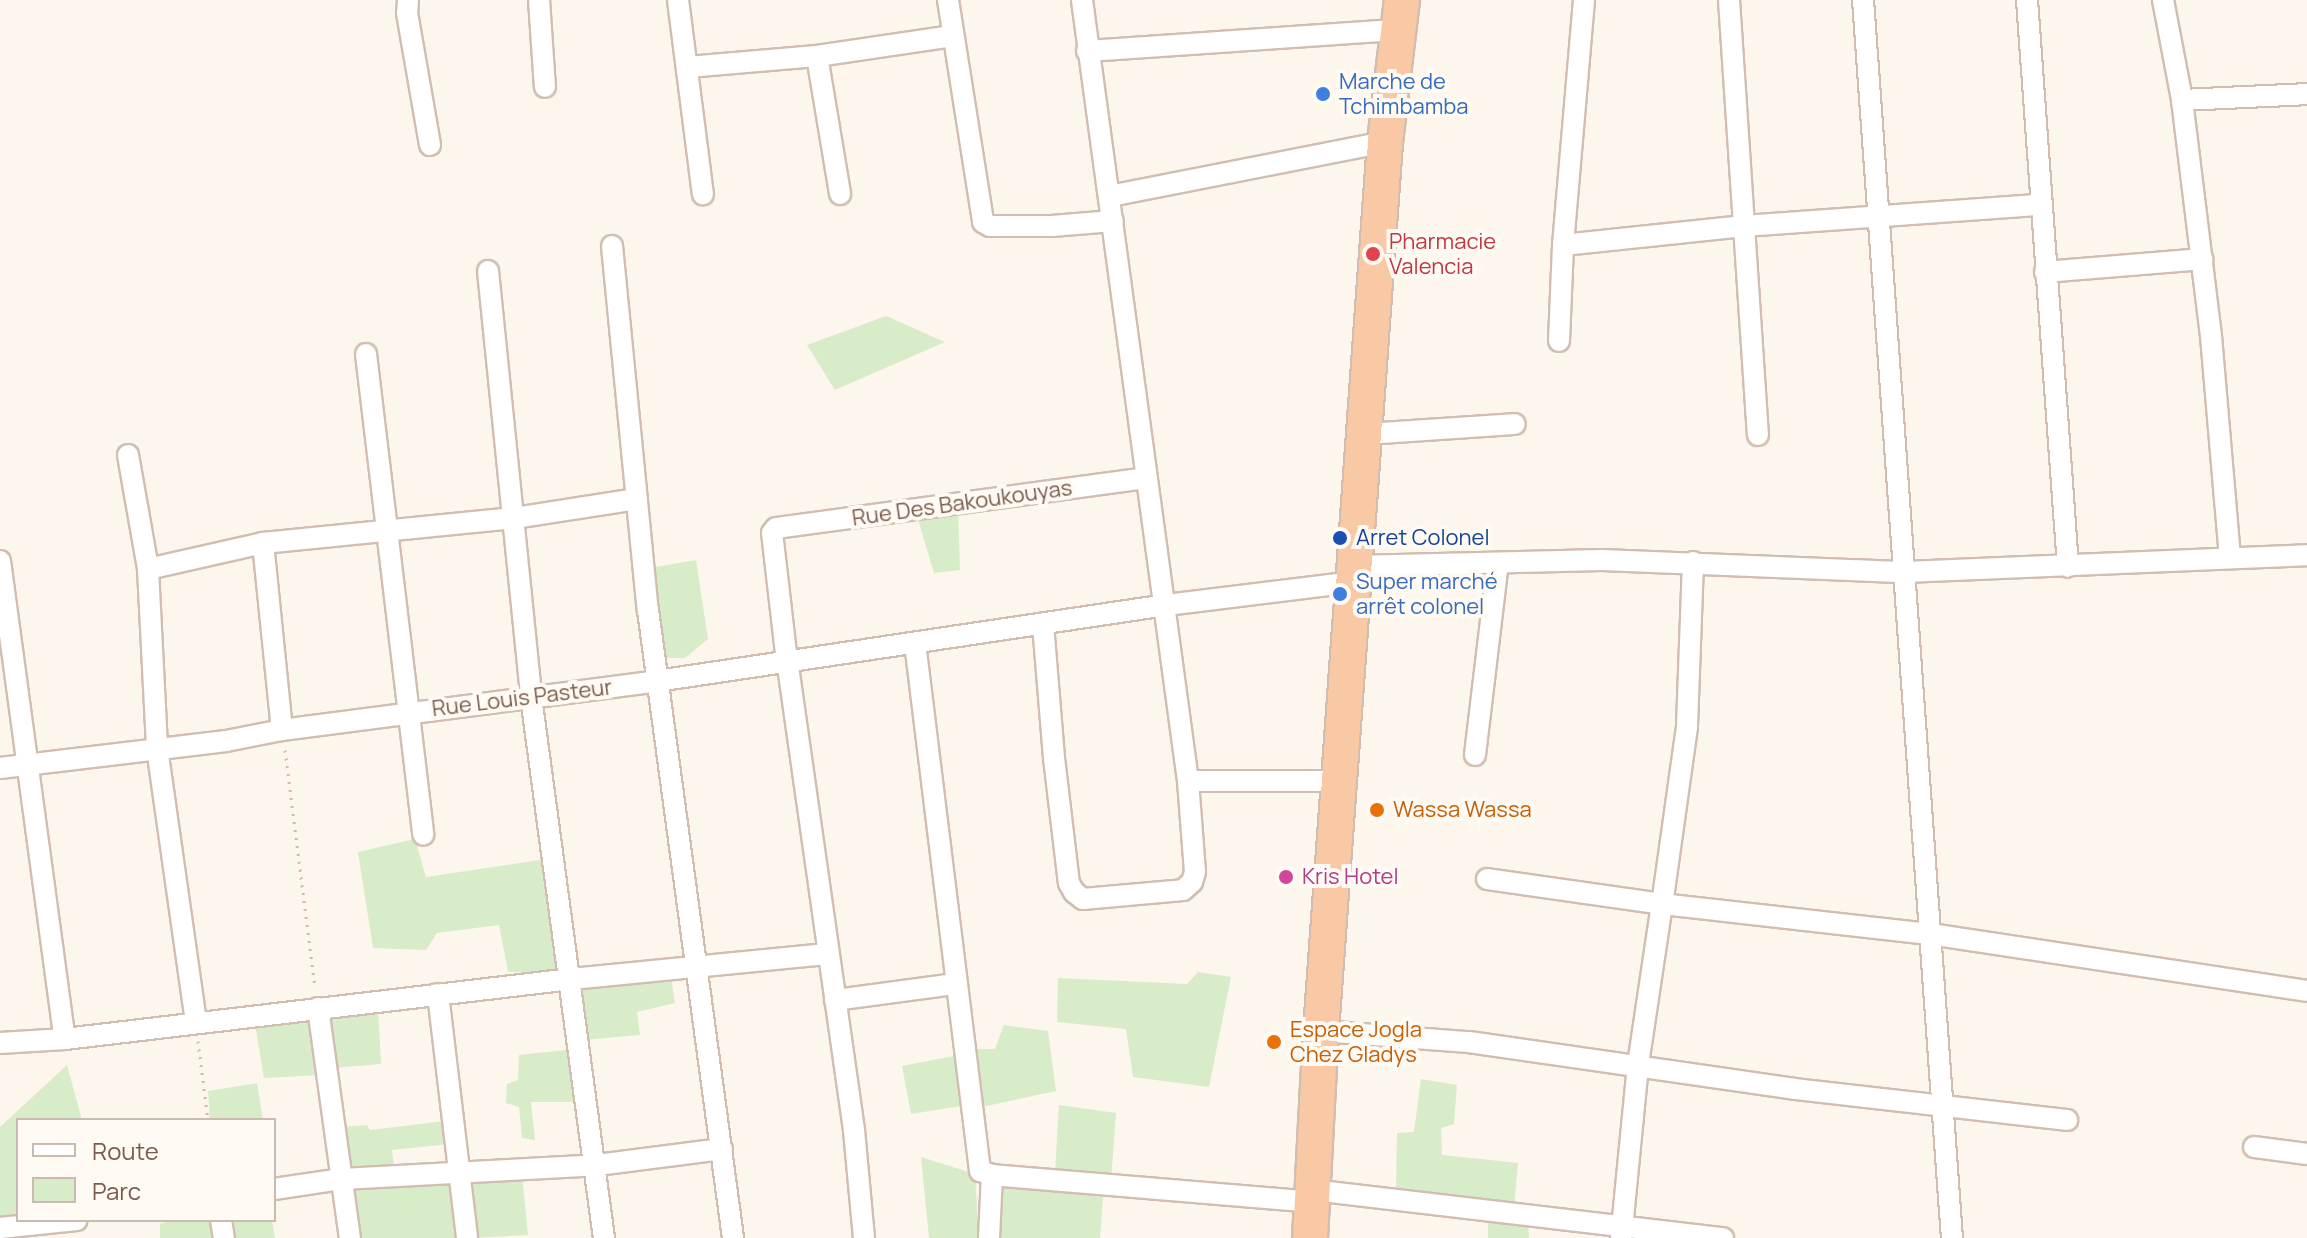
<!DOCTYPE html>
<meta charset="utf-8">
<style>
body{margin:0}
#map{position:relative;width:2307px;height:1238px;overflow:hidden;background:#fdf6ec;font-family:Manrope,sans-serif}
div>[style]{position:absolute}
.green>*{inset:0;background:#d8ecc9}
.path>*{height:3px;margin-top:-1.5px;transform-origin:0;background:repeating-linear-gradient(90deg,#d9b8a5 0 2px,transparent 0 8px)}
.roads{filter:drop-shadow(2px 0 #d1beb0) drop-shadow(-2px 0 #d1beb0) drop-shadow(0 2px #d1beb0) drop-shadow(0 -2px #d1beb0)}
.minor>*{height:20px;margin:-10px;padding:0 10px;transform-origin:10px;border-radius:10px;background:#fff}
.trunk>*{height:34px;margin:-17px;padding:0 17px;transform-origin:17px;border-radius:17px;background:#f9c8a4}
.dots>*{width:22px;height:22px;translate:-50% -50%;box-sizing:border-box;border:4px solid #fffaf3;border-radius:50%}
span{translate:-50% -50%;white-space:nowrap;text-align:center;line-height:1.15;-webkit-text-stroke:8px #fffaf3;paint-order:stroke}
.shop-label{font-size:22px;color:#366cbe}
.left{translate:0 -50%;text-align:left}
.health-label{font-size:22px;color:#be3a42}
.street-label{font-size:22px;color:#7a5c4d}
.transit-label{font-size:22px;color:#164399}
.food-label{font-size:22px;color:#c56008}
.hotel-label{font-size:22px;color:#b23c85}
.legend{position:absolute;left:16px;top:1118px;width:260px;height:104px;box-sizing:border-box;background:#fffaf3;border:2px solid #cabbb1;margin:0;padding:10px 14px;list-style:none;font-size:24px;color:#7a5c4d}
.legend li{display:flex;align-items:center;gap:16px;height:40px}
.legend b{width:40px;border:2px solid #cabbb1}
</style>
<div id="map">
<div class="green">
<div style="clip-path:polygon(886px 316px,945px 342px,835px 390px,807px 345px)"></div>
<div style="clip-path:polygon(958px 509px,960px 570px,934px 573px,916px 513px)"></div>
<div style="clip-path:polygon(696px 560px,708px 639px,685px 658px,658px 658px,650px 568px)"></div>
<div style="clip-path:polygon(415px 839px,426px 877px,546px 859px,563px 973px,508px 972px,499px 925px,437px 933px,426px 950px,373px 948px,358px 852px)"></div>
<div style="clip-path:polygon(1198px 972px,1231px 977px,1209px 1087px,1133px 1077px,1126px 1029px,1057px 1022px,1058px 978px,1187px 984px)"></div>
<div style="clip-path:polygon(671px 977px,675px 1003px,637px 1012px,640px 1035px,584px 1040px,578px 985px)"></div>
<div style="clip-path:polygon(378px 1008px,381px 1064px,333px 1068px,323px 1014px)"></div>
<div style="clip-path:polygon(313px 1018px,320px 1075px,264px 1078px,255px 1024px)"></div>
<div style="clip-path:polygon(1004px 1025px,1048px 1031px,1056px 1091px,977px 1108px,970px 1049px,995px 1049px)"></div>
<div style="clip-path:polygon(575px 1049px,574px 1102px,531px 1102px,535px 1140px,522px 1138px,519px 1107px,506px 1103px,507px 1084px,518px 1080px,519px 1055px)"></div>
<div style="clip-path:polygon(959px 1055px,968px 1105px,911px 1114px,902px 1066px)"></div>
<div style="clip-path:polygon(67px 1065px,82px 1120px,18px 1120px,18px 1220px,0 1221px,0 1127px)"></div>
<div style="clip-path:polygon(1421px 1079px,1457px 1085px,1454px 1124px,1441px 1128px,1442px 1155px,1518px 1163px,1514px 1208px,1396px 1190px,1397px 1133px,1414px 1132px)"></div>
<div style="clip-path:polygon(257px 1083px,263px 1120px,210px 1120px,208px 1091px)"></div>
<div style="clip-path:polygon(1059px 1105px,1116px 1113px,1111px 1180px,1055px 1172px)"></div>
<div style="clip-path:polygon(445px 1121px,449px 1144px,392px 1150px,395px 1175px,344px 1177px,340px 1127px,367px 1125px,370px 1130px)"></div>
<div style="clip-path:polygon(921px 1157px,975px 1174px,979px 1238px,929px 1238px)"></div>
<div style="clip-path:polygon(522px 1174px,528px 1235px,472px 1238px,468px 1180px)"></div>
<div style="clip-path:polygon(454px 1182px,458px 1238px,359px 1238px,349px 1184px)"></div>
<div style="clip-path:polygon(1002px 1185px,1103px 1197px,1100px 1238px,1000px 1238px)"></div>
<div style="clip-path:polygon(173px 1220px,216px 1220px,218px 1238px,160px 1238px,160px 1224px)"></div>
<div style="clip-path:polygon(227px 1220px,272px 1220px,275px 1238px,230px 1238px)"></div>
<div style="clip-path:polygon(1488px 1220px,1528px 1222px,1529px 1238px,1488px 1238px)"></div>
</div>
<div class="path">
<div style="left:285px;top:750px;width:240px;rotate:82.8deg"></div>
<div style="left:198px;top:1041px;width:80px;rotate:82.8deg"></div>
</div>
<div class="roads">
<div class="minor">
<div style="left:408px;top:0;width:13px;rotate:94deg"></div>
<div style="left:407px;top:13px;width:134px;rotate:80.1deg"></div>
<div style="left:539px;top:0;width:87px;rotate:86.1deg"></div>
<div style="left:678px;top:0;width:196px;rotate:82.7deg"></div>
<div style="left:948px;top:0;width:225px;rotate:81deg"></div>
<div style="left:983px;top:222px;width:8px;rotate:30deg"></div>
<div style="left:990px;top:226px;width:62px"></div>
<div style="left:1052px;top:226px;width:61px;rotate:-4.7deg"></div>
<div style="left:1729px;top:0;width:436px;rotate:86.2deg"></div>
<div style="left:1863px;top:0;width:1241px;rotate:85.89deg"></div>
<div style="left:2027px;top:0;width:568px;rotate:85.86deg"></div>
<div style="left:2163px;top:0;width:102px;rotate:79.2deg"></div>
<div style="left:2182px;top:100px;width:238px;rotate:83deg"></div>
<div style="left:2211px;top:336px;width:223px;rotate:85.1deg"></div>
<div style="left:1087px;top:51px;width:313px;rotate:-3.9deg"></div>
<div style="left:817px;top:56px;width:140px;rotate:80.5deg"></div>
<div style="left:688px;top:67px;width:129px;rotate:-4.9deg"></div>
<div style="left:817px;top:56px;width:137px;rotate:-8.4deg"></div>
<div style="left:2182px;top:100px;width:125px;rotate:-2.7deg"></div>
<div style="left:1110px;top:196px;width:280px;rotate:-11.1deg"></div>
<div style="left:1563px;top:245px;width:182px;rotate:-6deg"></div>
<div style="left:1744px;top:226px;width:297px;rotate:-4.1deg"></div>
<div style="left:612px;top:246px;width:366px;rotate:84.4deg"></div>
<div style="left:648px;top:610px;width:634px;rotate:82.29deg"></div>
<div style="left:488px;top:271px;width:428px;rotate:84.2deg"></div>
<div style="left:531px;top:697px;width:546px;rotate:82.32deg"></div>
<div style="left:2045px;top:272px;width:158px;rotate:-4.7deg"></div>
<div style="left:1559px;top:341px;width:96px;rotate:-87.6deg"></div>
<div style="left:1563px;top:245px;width:246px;rotate:-85.1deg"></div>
<div style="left:366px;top:354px;width:484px;rotate:83.2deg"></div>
<div style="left:1365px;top:434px;width:150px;rotate:-3.8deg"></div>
<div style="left:128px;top:455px;width:116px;rotate:80deg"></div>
<div style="left:148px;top:569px;width:179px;rotate:87.1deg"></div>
<div style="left:157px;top:748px;width:277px;rotate:81.9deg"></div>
<div style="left:263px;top:543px;width:188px;rotate:84.2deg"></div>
<div style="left:0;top:561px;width:482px;rotate:82.3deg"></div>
<div style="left:1693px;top:562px;width:165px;rotate:92.1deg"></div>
<div style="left:1687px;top:727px;width:179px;rotate:98deg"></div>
<div style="left:1662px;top:904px;width:270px;rotate:6.4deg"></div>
<div style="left:1930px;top:934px;width:381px;rotate:8.6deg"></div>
<div style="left:1355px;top:566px;width:247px;rotate:-1.4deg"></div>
<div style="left:1602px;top:560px;width:303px;rotate:2.3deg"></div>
<div style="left:1905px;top:572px;width:402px;rotate:-2.4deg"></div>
<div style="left:148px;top:569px;width:118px;rotate:-12.7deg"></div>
<div style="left:263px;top:543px;width:252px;rotate:-5.7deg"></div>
<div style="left:514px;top:518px;width:124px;rotate:-8.8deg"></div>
<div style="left:1043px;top:624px;width:134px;rotate:85.3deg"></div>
<div style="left:1054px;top:758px;width:126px;rotate:83.2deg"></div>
<div style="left:1069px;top:883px;width:10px;rotate:61deg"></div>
<div style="left:1074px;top:892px;width:11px;rotate:38deg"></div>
<div style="left:1083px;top:899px;width:100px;rotate:-5.1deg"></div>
<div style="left:1183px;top:890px;width:12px;rotate:-42deg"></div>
<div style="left:1192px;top:882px;width:10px;rotate:-73deg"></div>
<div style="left:1195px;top:872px;width:91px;rotate:-94.4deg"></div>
<div style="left:1188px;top:781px;width:788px;rotate:-97.73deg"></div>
<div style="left:915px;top:643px;width:532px;rotate:82.98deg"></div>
<div style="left:980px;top:1171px;width:13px;rotate:18deg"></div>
<div style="left:992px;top:1175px;width:322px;rotate:4.8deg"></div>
<div style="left:1475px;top:755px;width:193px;rotate:-83.2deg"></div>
<div style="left:0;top:768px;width:228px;rotate:-6.8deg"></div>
<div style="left:226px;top:741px;width:57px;rotate:-11.1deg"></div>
<div style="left:282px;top:730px;width:378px;rotate:-7.4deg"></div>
<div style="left:657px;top:681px;width:515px;rotate:-8.49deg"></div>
<div style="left:1166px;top:605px;width:188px;rotate:-7deg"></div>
<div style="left:1188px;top:781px;width:152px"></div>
<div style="left:1487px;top:879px;width:177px;rotate:8.1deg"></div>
<div style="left:1662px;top:904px;width:163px;rotate:98.5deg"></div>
<div style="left:1638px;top:1065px;width:174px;rotate:95.6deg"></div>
<div style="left:438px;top:994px;width:246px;rotate:83.2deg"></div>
<div style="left:835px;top:1000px;width:121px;rotate:-7.6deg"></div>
<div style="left:318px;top:1008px;width:232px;rotate:82.1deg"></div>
<div style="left:1321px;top:1031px;width:148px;rotate:4.3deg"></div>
<div style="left:1469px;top:1042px;width:329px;rotate:8.2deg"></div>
<div style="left:1795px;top:1089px;width:274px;rotate:6.5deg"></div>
<div style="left:0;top:1043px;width:65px;rotate:-3.5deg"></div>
<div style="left:65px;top:1039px;width:510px;rotate:-6.76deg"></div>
<div style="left:571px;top:979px;width:257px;rotate:-5.6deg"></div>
<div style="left:2254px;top:1147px;width:53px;rotate:7.5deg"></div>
<div style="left:274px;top:1189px;width:69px;rotate:-8.4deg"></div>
<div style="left:342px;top:1179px;width:255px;rotate:-3.1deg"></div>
<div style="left:597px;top:1165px;width:126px;rotate:-7.3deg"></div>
<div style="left:1313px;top:1190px;width:413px;rotate:6.7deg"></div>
<div style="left:221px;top:1220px;width:18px;rotate:81deg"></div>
<div style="left:0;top:1228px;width:77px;rotate:-5.9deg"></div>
<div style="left:864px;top:1238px;width:108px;rotate:-95.3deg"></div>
<div style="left:854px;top:1130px;width:473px;rotate:-98.1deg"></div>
<div style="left:787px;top:662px;width:130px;rotate:-96.6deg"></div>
<div style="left:772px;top:533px;width:6px;rotate:-51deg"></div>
<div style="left:776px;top:528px;width:374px;rotate:-7.7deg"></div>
<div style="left:989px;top:1238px;width:63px;rotate:-87.3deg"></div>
</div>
<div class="trunk">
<div style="left:1310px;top:1238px;width:207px;rotate:-87deg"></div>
<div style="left:1321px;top:1031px;width:891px;rotate:-85.88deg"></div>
<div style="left:1385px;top:142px;width:143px;rotate:-83.2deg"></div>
</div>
</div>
<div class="dots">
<div style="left:1323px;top:94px;background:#3f7fe0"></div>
<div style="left:1373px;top:254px;background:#e0444e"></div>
<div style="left:1340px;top:538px;background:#1a4fb4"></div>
<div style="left:1340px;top:594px;background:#3f7fe0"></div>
<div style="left:1377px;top:810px;background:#e8710a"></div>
<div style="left:1286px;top:877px;background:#d1479c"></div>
<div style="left:1274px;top:1042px;background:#e8710a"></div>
</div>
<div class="shop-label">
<span class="left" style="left:1339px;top:94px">Marche de<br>Tchimbamba</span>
<span class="left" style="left:1356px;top:594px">Super marché<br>arrêt colonel</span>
</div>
<div class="health-label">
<span class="left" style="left:1389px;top:254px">Pharmacie<br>Valencia</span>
</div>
<div class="street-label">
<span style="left:962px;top:503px;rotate:-8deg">Rue Des Bakoukouyas</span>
<span style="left:522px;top:698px;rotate:-7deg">Rue Louis Pasteur</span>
</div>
<div class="transit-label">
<span class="left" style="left:1356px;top:538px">Arret Colonel</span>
</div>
<div class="food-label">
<span class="left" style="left:1393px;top:810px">Wassa Wassa</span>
<span class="left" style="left:1290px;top:1042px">Espace Jogla<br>Chez Gladys</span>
</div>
<div class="hotel-label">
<span class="left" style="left:1302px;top:877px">Kris Hotel</span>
</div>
<ul class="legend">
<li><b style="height:10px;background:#fff"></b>Route</li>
<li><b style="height:22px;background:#d8ecc9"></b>Parc</li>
</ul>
</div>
